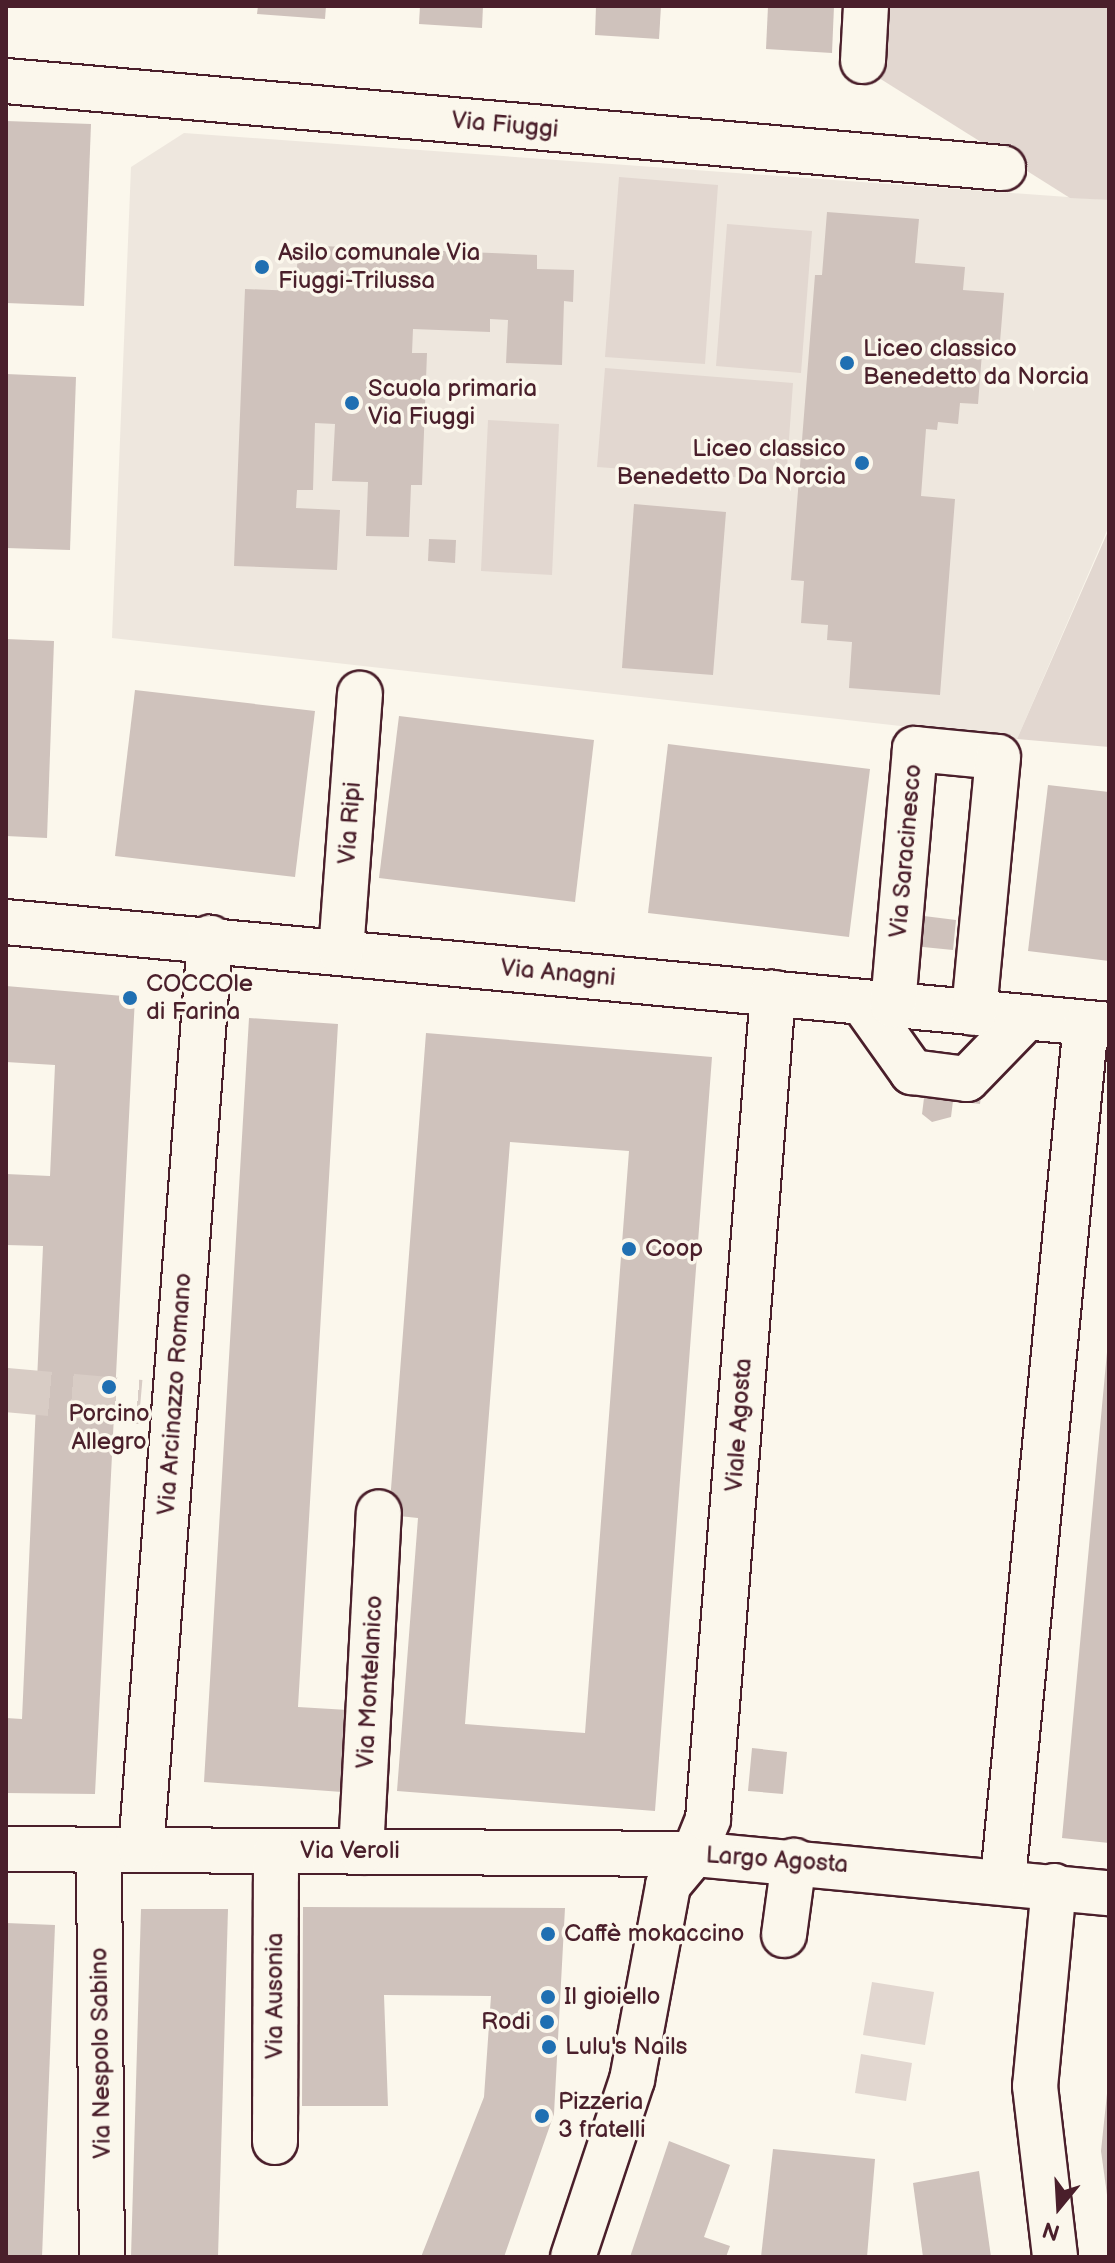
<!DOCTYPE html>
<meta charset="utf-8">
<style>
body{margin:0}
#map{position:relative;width:1115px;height:2263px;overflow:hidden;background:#fbf7ec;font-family:"Balsamiq Sans",sans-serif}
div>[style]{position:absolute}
.built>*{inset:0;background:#eee7de}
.green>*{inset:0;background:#e2d7d0}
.building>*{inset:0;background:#cfc2bc}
.minor-tunnel>*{height:44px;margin-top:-22px;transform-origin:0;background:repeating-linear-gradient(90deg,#d8ccc5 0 44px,transparent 0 66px)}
.roads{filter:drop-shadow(2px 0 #4a1f2b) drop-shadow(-2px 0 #4a1f2b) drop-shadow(0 2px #4a1f2b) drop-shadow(0 -2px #4a1f2b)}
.minor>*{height:44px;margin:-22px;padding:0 22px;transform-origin:22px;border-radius:22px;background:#fbf7ec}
.dots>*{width:22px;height:22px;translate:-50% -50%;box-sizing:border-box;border:4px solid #fbf7ec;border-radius:50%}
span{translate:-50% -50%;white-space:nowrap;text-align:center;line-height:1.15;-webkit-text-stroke:7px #fbf7ec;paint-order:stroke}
.street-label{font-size:24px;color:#4a1f2b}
.poi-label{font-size:24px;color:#4a1f2b}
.left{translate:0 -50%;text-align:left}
.right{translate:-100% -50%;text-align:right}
.frame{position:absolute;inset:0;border:8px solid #4a1f2b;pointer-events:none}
.north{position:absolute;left:1019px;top:2167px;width:80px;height:80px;-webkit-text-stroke:6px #fbf7ec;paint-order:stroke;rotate:198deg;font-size:22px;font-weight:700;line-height:32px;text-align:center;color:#4a1f2b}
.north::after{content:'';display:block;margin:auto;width:28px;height:36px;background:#4a1f2b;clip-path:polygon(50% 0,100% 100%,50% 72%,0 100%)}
</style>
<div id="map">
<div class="built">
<div style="clip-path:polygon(184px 133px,1109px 200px,1109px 526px,1017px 739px,112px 638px,131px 167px)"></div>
</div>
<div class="green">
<div style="clip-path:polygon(884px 6px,1109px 6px,1109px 200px,1070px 198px,879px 78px)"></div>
<div style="clip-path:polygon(619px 177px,718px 185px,705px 364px,605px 357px)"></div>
<div style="clip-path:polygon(727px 224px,812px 231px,801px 373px,716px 366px)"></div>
<div style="clip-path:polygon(605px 368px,793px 383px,786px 481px,597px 467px)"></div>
<div style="clip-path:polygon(488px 420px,559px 424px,552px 575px,481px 571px)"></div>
<div style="clip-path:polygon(1109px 529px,1109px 747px,1017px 739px)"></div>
<div style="clip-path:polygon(872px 1982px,934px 1992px,925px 2045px,863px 2035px)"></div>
<div style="clip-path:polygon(861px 2054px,912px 2063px,906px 2101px,855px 2093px)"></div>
</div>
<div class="building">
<div style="clip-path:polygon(258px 6px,326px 6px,325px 19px,257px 14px)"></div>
<div style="clip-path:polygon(420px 6px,483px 6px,482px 28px,419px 24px)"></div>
<div style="clip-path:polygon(596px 6px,661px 6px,659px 39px,595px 35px)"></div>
<div style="clip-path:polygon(768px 6px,834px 6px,832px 53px,766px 49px)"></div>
<div style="clip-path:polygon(6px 121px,91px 124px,84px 306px,6px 303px)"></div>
<div style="clip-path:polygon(827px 212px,919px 219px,915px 263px,965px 267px,963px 290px,1004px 293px,1000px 342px,983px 340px,978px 404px,960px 403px,958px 424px,938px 422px,937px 430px,926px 429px,921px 496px,955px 499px,940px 695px,849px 688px,852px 642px,827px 640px,828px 625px,801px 623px,804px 581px,791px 580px,815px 275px,822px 275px)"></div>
<div style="clip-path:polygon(298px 245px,537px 255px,537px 269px,574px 270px,573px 302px,564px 301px,562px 365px,506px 363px,508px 320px,490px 319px,490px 332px,413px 329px,412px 353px,427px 353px,422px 485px,411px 485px,409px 537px,366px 536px,368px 482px,332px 481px,335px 424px,315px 423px,313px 490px,297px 490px,296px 508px,340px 510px,337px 570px,234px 566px,245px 289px,296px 291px)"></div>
<div style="clip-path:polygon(6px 374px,76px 377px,70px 550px,6px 548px)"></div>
<div style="clip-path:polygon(634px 504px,726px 512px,713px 675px,622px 668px)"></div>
<div style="clip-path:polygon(429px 539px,456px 540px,455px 563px,428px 561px)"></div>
<div style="clip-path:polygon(6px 639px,54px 641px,47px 838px,6px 836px)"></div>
<div style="clip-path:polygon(135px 690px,315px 711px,295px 877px,115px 856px)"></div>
<div style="clip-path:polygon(399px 716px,594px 740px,575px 902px,379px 878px)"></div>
<div style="clip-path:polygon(668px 744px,870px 769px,849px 937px,648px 913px)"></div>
<div style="clip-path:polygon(1048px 785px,1109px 792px,1109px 961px,1028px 951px)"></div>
<div style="clip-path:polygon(916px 915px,956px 920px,953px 950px,913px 946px)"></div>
<div style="clip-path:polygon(6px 986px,135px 997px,95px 1794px,6px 1793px,6px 1718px,22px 1719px,43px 1246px,6px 1245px,6px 1174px,50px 1176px,55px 1065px,6px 1062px)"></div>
<div style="clip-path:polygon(249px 1018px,338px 1024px,298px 1707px,348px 1710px,342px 1792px,204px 1782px)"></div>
<div style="clip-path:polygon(evenodd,426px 1033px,712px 1057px,655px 1811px,397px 1791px,418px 1518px,389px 1515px,426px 1033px,510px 1142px,629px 1151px,585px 1733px,465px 1724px,510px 1142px)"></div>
<div style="clip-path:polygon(903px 1086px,981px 1095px,980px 1104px,953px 1101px,951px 1117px,932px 1122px,922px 1114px,924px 1098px,903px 1095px)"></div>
<div style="clip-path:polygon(1107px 1352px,1109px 1352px,1109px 1843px,1062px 1838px)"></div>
<div style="clip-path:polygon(752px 1748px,787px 1752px,783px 1794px,748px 1791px)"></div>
<div style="clip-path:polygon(303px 1907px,565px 1908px,554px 2114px,504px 2257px,421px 2257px,484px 2097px,491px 1996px,384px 1995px,388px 2106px,302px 2106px)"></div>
<div style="clip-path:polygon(141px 1909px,228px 1909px,218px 2257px,131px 2257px)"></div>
<div style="clip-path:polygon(6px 1923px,55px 1925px,42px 2257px,6px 2257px)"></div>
<div style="clip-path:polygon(1108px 2084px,1109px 2202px,1108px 2202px,1101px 2151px)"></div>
<div style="clip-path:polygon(669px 2141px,730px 2165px,704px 2237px,730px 2246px,726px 2257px,630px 2257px)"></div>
<div style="clip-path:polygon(773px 2149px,875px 2159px,867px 2257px,761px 2257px)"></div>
<div style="clip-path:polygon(979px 2171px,991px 2257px,923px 2257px,913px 2183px)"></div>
</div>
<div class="minor-tunnel">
<div style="left:6px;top:1390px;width:135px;rotate:5.1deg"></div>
</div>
<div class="roads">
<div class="minor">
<div style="left:863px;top:61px;width:55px;rotate:-86.9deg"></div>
<div style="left:6px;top:81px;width:1001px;rotate:4.99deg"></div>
<div style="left:6px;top:922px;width:1108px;rotate:5.33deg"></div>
<div style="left:341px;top:952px;width:259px;rotate:-85.8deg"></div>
<div style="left:863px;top:1003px;width:85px;rotate:54.6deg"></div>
<div style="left:912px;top:1072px;width:55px;rotate:7.3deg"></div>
<div style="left:967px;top:1079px;width:86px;rotate:-45.9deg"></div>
<div style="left:893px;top:1005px;width:257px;rotate:-85.1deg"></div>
<div style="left:915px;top:749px;width:83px;rotate:5.5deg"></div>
<div style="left:998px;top:757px;width:257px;rotate:95.4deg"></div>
<div style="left:6px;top:1849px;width:688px;rotate:0.42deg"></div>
<div style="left:694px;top:1854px;width:417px;rotate:5.4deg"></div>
<div style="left:99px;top:1850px;width:407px;rotate:89.6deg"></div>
<div style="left:141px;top:1850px;width:915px;rotate:-85.67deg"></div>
<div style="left:361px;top:1852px;width:340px;rotate:-87deg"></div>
<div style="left:1003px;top:1879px;width:859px;rotate:-84.46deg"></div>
<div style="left:1054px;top:1886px;width:201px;rotate:95.4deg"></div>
<div style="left:1035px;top:2086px;width:172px;rotate:83.3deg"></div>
<div style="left:784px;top:1935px;width:75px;rotate:-82.3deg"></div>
<div style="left:275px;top:2142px;width:291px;rotate:-89.8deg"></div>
<div style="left:573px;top:2257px;width:187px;rotate:-71.6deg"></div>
<div style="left:632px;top:2080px;width:198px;rotate:-79.5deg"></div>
<div style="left:668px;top:1885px;width:40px;rotate:-50deg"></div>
<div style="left:694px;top:1854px;width:38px;rotate:-68deg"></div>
<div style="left:708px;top:1819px;width:829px;rotate:-85.5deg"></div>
</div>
</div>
<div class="dots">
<div style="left:262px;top:267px;background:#1f6fb2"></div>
<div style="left:847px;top:363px;background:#1f6fb2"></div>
<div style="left:352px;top:403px;background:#1f6fb2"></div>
<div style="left:862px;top:463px;background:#1f6fb2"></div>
<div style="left:130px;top:998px;background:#1f6fb2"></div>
<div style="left:629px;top:1249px;background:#1f6fb2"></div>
<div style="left:109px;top:1387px;background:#1f6fb2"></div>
<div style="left:548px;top:1934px;background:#1f6fb2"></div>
<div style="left:548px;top:1997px;background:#1f6fb2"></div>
<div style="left:547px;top:2022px;background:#1f6fb2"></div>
<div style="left:549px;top:2047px;background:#1f6fb2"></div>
<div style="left:542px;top:2116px;background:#1f6fb2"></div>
</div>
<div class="street-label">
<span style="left:505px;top:125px;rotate:5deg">Via Fiuggi</span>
<span style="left:350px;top:823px;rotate:-86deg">Via Ripi</span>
<span style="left:906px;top:851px;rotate:-85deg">Via Saracinesco</span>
<span style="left:558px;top:973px;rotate:5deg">Via Anagni</span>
<span style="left:175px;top:1394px;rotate:-86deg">Via Arcinazzo Romano</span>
<span style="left:739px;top:1425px;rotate:-86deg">Viale Agosta</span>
<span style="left:370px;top:1682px;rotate:-87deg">Via Montelanico</span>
<span style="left:350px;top:1851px">Via Veroli</span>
<span style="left:777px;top:1860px;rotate:4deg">Largo Agosta</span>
<span style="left:275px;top:1996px;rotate:-90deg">Via Ausonia</span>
<span style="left:101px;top:2053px;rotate:-91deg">Via Nespolo Sabino</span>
</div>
<div class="poi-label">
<span class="left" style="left:278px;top:267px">Asilo comunale Via<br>Fiuggi-Trilussa</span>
<span class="left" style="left:863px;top:363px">Liceo classico<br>Benedetto da Norcia</span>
<span class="left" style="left:368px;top:403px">Scuola primaria<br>Via Fiuggi</span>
<span class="right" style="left:846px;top:463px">Liceo classico<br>Benedetto Da Norcia</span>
<span class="left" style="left:146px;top:998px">COCCOle<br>di Farina</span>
<span class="left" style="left:645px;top:1249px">Coop</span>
<span style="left:109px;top:1428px">Porcino<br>Allegro</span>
<span class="left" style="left:564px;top:1934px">Caffè mokaccino</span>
<span class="left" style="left:564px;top:1997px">Il gioiello</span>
<span class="right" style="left:531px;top:2022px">Rodi</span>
<span class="left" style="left:565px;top:2047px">Lulu's Nails</span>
<span class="left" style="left:558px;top:2116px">Pizzeria<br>3 fratelli</span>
</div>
<div class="frame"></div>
<div class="north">N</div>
</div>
